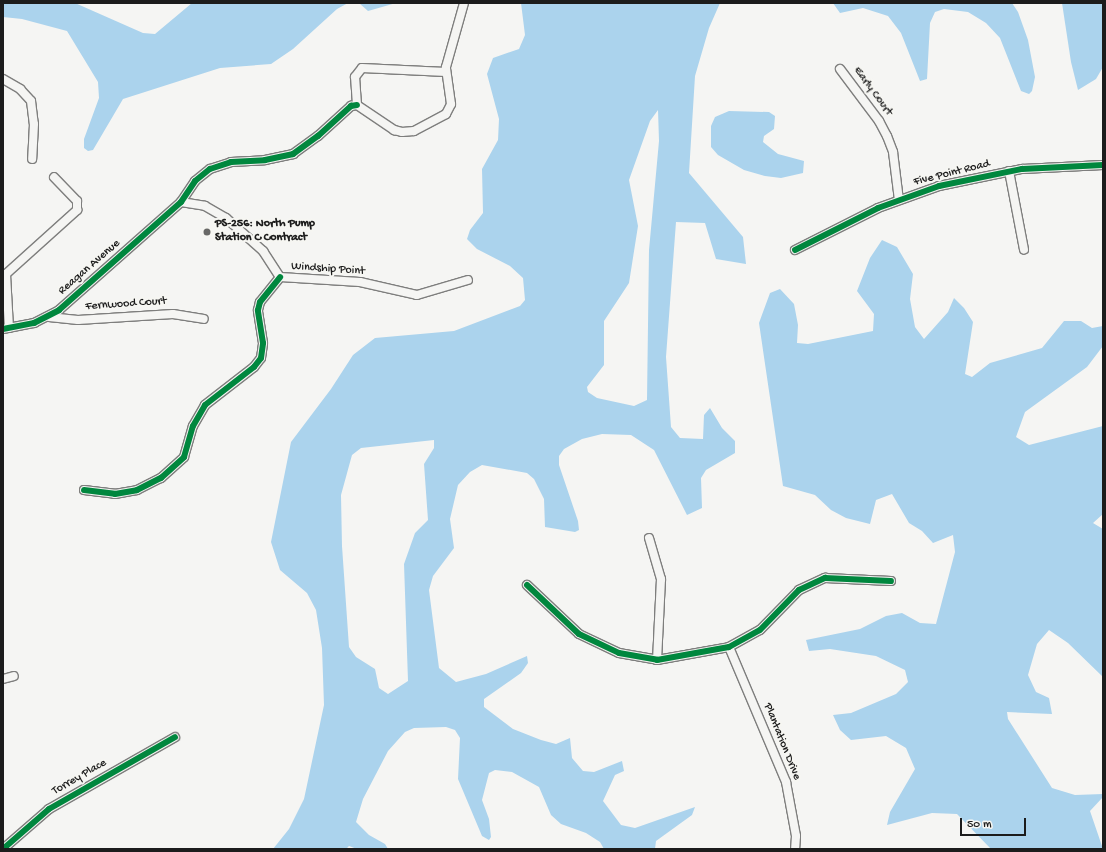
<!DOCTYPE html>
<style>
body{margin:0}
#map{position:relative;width:1106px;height:852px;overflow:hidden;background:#f5f5f3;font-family:"Gochi Hand",sans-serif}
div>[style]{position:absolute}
.water>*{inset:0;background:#abd3ed}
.roads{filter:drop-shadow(1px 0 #7e7e7d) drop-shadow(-1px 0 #7e7e7d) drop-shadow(0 1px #7e7e7d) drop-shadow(0 -1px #7e7e7d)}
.minor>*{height:8px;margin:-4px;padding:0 4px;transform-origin:4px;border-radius:4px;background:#f5f5f3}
.cycleway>*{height:6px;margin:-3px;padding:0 3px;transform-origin:3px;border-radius:3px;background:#00873e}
.dots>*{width:11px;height:11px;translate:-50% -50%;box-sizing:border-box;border:2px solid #f6f6f2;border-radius:50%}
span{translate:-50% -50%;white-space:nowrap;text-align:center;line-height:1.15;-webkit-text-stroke:4px #f6f6f2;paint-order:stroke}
.street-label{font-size:12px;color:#1c1c1c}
.poi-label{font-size:12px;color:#1c1c1c;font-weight:700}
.left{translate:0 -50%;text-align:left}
.frame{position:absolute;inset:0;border:4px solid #1c1c1c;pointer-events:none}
.scale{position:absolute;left:960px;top:818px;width:66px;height:18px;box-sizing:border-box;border:2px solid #1c1c1c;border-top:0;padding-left:5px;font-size:12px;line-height:14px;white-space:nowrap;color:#1c1c1c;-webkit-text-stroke:3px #f6f6f2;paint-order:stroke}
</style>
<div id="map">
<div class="water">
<div style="clip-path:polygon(3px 3px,75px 3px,143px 33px,155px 34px,192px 3px,348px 3px,337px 9px,293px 49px,271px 64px,220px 68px,123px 99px,93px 150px,88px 151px,84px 148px,84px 139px,99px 98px,98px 82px,67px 31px,22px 19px,3px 17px)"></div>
<div style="clip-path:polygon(359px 3px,396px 3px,368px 11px)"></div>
<div style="clip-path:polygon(evenodd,521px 3px,720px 3px,709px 28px,695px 76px,689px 173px,743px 237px,746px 264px,716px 259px,705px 223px,676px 222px,666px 357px,671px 427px,680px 438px,703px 439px,704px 415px,710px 408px,722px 428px,735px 441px,735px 453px,706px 470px,701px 478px,702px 508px,687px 515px,654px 450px,631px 435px,602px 434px,582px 439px,564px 449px,559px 456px,559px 465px,578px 521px,579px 530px,575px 532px,545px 527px,544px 499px,534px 479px,527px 473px,482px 465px,470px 472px,458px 485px,450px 519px,454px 548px,433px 576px,429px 590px,439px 668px,456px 682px,486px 674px,527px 656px,528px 663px,521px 673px,484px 699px,484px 707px,513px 729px,541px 740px,556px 744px,570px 738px,572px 758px,583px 771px,594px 772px,622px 761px,624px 771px,615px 775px,603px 801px,621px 825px,635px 828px,695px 807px,692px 815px,656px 841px,655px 849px,604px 849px,600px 842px,586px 833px,561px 824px,551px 815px,539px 787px,512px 772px,495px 770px,489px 773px,482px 800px,489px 819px,491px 837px,489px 840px,482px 836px,458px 779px,460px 738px,455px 730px,446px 727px,414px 728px,405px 732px,388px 751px,363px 799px,356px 822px,369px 835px,385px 844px,388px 849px,357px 849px,349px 846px,346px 849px,273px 849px,289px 829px,304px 799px,324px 705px,322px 648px,316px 610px,307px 593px,280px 570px,271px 542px,291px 442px,331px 389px,353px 355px,375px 338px,454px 331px,520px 306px,525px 300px,523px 278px,510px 266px,477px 249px,467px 239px,470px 230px,483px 213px,482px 169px,498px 140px,499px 119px,487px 74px,493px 58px,519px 49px,525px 35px,521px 3px,658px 110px,659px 141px,649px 250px,647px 400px,634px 406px,597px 398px,588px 392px,587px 387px,604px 365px,604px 321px,629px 283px,638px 226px,629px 180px,650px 121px,658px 110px,521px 3px,434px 440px,434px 448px,424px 464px,428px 520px,415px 533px,404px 564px,408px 681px,388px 694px,379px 688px,375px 669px,356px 657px,349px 647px,342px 546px,341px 495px,352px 455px,361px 448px,434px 440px)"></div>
<div style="clip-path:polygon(833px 3px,1012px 3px,1018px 12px,1028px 40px,1035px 77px,1032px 91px,1029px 94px,1021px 91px,1000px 38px,986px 23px,968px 12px,944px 9px,935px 12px,930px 23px,927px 79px,920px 81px,901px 33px,888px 16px,863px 8px,840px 13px)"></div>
<div style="clip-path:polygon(1062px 3px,1103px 3px,1103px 67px,1096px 79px,1078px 90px,1071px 62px)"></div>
<div style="clip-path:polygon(729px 111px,769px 112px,775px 116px,774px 129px,764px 136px,763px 142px,778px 154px,804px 161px,803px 173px,781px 178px,765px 176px,744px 170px,718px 155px,711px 147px,711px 126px,715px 117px)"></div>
<div style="clip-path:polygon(882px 240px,897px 247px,913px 274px,910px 299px,915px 327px,924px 339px,948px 312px,954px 298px,964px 308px,973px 322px,965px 374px,972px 377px,990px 363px,1042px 348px,1064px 321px,1081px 321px,1092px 328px,1103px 326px,1103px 346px,1087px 367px,1025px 412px,1016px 437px,1029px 445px,1103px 426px,1103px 514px,1093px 523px,1103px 529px,1103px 677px,1068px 643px,1049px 630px,1037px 644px,1028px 675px,1036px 692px,1049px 698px,1052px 714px,1007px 712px,1008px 719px,1052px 788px,1075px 795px,1103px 794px,1103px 797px,1090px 811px,1103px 849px,991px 849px,957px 814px,932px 813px,887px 825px,890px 812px,915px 769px,906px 748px,886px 736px,851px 740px,840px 730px,833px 715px,851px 713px,896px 694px,908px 682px,905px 670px,876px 656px,830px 649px,809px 651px,806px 640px,860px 629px,886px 616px,902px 613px,920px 623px,936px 624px,955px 552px,953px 535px,933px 543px,922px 531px,909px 523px,892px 494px,876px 500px,870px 524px,846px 518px,831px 510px,815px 495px,783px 486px,759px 323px,770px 293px,780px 289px,794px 304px,798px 325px,797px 343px,808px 344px,873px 331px,874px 314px,857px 291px,870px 258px)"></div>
</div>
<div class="roads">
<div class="minor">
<div style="left:840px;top:69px;width:65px;rotate:53.1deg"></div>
<div style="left:879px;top:121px;width:17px;rotate:62deg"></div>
<div style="left:887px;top:136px;width:17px;rotate:69deg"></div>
<div style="left:893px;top:152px;width:48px;rotate:82.9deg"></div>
<div style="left:3px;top:79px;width:20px;rotate:30deg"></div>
<div style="left:20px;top:89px;width:16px;rotate:47deg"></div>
<div style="left:31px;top:101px;width:23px;rotate:83deg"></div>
<div style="left:34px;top:124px;width:35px;rotate:93deg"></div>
<div style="left:357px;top:105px;width:45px;rotate:34deg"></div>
<div style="left:394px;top:130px;width:8px;rotate:14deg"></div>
<div style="left:402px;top:132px;width:12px;rotate:-5deg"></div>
<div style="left:414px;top:131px;width:36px;rotate:-28deg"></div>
<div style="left:446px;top:114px;width:11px;rotate:-63deg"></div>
<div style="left:451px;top:104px;width:37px;rotate:-98deg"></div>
<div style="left:446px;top:67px;width:66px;rotate:-74.3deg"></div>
<div style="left:357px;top:105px;width:28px;rotate:-94deg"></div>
<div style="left:355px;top:77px;width:11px;rotate:-52deg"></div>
<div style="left:362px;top:68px;width:84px;rotate:2.7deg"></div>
<div style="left:1009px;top:171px;width:80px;rotate:79.2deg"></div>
<div style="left:181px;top:202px;width:24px;rotate:9deg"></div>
<div style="left:205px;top:206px;width:24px;rotate:30deg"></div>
<div style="left:226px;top:218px;width:50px;rotate:41.7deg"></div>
<div style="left:263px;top:251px;width:31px;rotate:57deg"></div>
<div style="left:795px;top:250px;width:93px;rotate:-26.8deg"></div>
<div style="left:878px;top:208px;width:65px;rotate:-19.8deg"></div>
<div style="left:939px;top:186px;width:85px;rotate:-11.6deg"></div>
<div style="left:1022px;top:169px;width:81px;rotate:-2.8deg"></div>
<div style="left:280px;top:277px;width:80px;rotate:3.6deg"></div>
<div style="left:360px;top:282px;width:58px;rotate:12.8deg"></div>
<div style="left:417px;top:295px;width:53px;rotate:-16.4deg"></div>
<div style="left:49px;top:317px;width:29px;rotate:6deg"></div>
<div style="left:78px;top:320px;width:95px;rotate:-3.6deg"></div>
<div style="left:173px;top:314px;width:31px;rotate:9deg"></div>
<div style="left:9px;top:328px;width:54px;rotate:-93.2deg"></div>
<div style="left:6px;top:274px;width:96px;rotate:-42deg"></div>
<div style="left:77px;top:210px;width:9px;rotate:-90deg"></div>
<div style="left:77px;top:201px;width:33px;rotate:-134deg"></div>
<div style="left:3px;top:329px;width:32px;rotate:-11deg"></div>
<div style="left:34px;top:323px;width:28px;rotate:-27deg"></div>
<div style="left:59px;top:310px;width:163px;rotate:-41.5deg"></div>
<div style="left:181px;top:202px;width:25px;rotate:-56deg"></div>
<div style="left:195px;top:181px;width:19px;rotate:-39deg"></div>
<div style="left:210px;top:169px;width:22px;rotate:-18deg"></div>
<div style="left:231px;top:162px;width:34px;rotate:-3deg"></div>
<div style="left:265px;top:160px;width:29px;rotate:-12deg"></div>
<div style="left:293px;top:154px;width:31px;rotate:-36deg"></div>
<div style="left:318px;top:136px;width:45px;rotate:-42.3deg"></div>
<div style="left:351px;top:106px;width:6px;rotate:-9deg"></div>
<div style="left:84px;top:490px;width:31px;rotate:7deg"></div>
<div style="left:115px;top:494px;width:22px;rotate:-10deg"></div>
<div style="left:137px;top:490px;width:27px;rotate:-27deg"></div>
<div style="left:161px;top:478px;width:31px;rotate:-42deg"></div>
<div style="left:184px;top:457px;width:32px;rotate:-74deg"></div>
<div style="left:193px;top:426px;width:24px;rotate:-60deg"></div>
<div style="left:205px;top:405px;width:62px;rotate:-37.8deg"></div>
<div style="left:254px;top:367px;width:11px;rotate:-52deg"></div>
<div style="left:261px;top:358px;width:15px;rotate:-82deg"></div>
<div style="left:263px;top:343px;width:33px;rotate:-99deg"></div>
<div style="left:258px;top:310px;width:8px;rotate:-76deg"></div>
<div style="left:260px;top:302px;width:32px;rotate:-51deg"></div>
<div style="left:649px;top:538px;width:43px;rotate:73.7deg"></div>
<div style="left:661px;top:579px;width:81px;rotate:92.8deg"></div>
<div style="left:527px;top:585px;width:71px;rotate:43.3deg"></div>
<div style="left:579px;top:634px;width:44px;rotate:25.4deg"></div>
<div style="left:619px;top:653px;width:39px;rotate:10deg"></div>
<div style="left:657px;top:660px;width:73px;rotate:-10.2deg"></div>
<div style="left:729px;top:647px;width:35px;rotate:-29deg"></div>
<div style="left:760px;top:630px;width:56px;rotate:-45.7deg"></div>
<div style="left:799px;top:590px;width:29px;rotate:-25deg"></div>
<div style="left:825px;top:578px;width:66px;rotate:2.6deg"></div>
<div style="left:729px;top:647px;width:147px;rotate:67.1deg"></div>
<div style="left:786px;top:782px;width:55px;rotate:79.5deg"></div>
<div style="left:796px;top:836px;width:13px;rotate:94deg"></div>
<div style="left:3px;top:679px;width:11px;rotate:-15deg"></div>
<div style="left:3px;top:849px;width:61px;rotate:-41deg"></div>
<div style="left:49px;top:809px;width:145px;rotate:-29.7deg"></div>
</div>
</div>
<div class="cycleway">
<div style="left:795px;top:250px;width:93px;rotate:-26.8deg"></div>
<div style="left:878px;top:208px;width:65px;rotate:-19.8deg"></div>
<div style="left:939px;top:186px;width:85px;rotate:-11.6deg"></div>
<div style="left:1022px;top:169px;width:81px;rotate:-2.8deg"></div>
<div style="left:3px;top:329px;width:32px;rotate:-11deg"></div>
<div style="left:34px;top:323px;width:28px;rotate:-27deg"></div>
<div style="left:59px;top:310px;width:163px;rotate:-41.5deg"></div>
<div style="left:181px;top:202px;width:25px;rotate:-56deg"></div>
<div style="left:195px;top:181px;width:19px;rotate:-39deg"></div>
<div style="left:210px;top:169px;width:22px;rotate:-18deg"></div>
<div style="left:231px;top:162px;width:34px;rotate:-3deg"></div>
<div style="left:265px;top:160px;width:29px;rotate:-12deg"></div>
<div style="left:293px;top:154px;width:31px;rotate:-36deg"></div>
<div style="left:318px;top:136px;width:45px;rotate:-42.3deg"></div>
<div style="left:351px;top:106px;width:6px;rotate:-9deg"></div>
<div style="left:84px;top:490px;width:31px;rotate:7deg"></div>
<div style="left:115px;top:494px;width:22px;rotate:-10deg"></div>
<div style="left:137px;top:490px;width:27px;rotate:-27deg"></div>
<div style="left:161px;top:478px;width:31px;rotate:-42deg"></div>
<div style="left:184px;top:457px;width:32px;rotate:-74deg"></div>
<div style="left:193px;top:426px;width:24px;rotate:-60deg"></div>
<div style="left:205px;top:405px;width:62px;rotate:-37.8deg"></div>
<div style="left:254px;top:367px;width:11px;rotate:-52deg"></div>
<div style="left:261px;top:358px;width:15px;rotate:-82deg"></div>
<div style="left:263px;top:343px;width:33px;rotate:-99deg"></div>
<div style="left:258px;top:310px;width:8px;rotate:-76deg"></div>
<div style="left:260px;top:302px;width:32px;rotate:-51deg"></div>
<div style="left:527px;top:585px;width:71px;rotate:43.3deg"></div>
<div style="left:579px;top:634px;width:44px;rotate:25.4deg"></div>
<div style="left:619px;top:653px;width:39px;rotate:10deg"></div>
<div style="left:657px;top:660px;width:73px;rotate:-10.2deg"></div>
<div style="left:729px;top:647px;width:35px;rotate:-29deg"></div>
<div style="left:760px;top:630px;width:56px;rotate:-45.7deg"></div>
<div style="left:799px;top:590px;width:29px;rotate:-25deg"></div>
<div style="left:825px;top:578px;width:66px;rotate:2.6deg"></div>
<div style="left:3px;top:849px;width:61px;rotate:-41deg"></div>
<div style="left:49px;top:809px;width:145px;rotate:-29.7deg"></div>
</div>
<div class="dots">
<div style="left:207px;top:232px;background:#686867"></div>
</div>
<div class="street-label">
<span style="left:872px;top:92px;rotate:54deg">Early Court</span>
<span style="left:952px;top:174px;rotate:-14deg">Five Point Road</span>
<span style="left:90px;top:268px;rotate:-41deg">Reagan Avenue</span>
<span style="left:328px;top:270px;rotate:4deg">Windship Point</span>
<span style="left:126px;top:305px;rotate:-4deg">Fernwood Court</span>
<span style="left:781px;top:742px;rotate:68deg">Plantation Drive</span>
<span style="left:80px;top:778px;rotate:-30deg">Torrey Place</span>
</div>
<div class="poi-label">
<span class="left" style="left:215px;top:232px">PS-256: North Pump<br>Station C Contract</span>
</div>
<div class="frame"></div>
<div class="scale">50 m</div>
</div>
